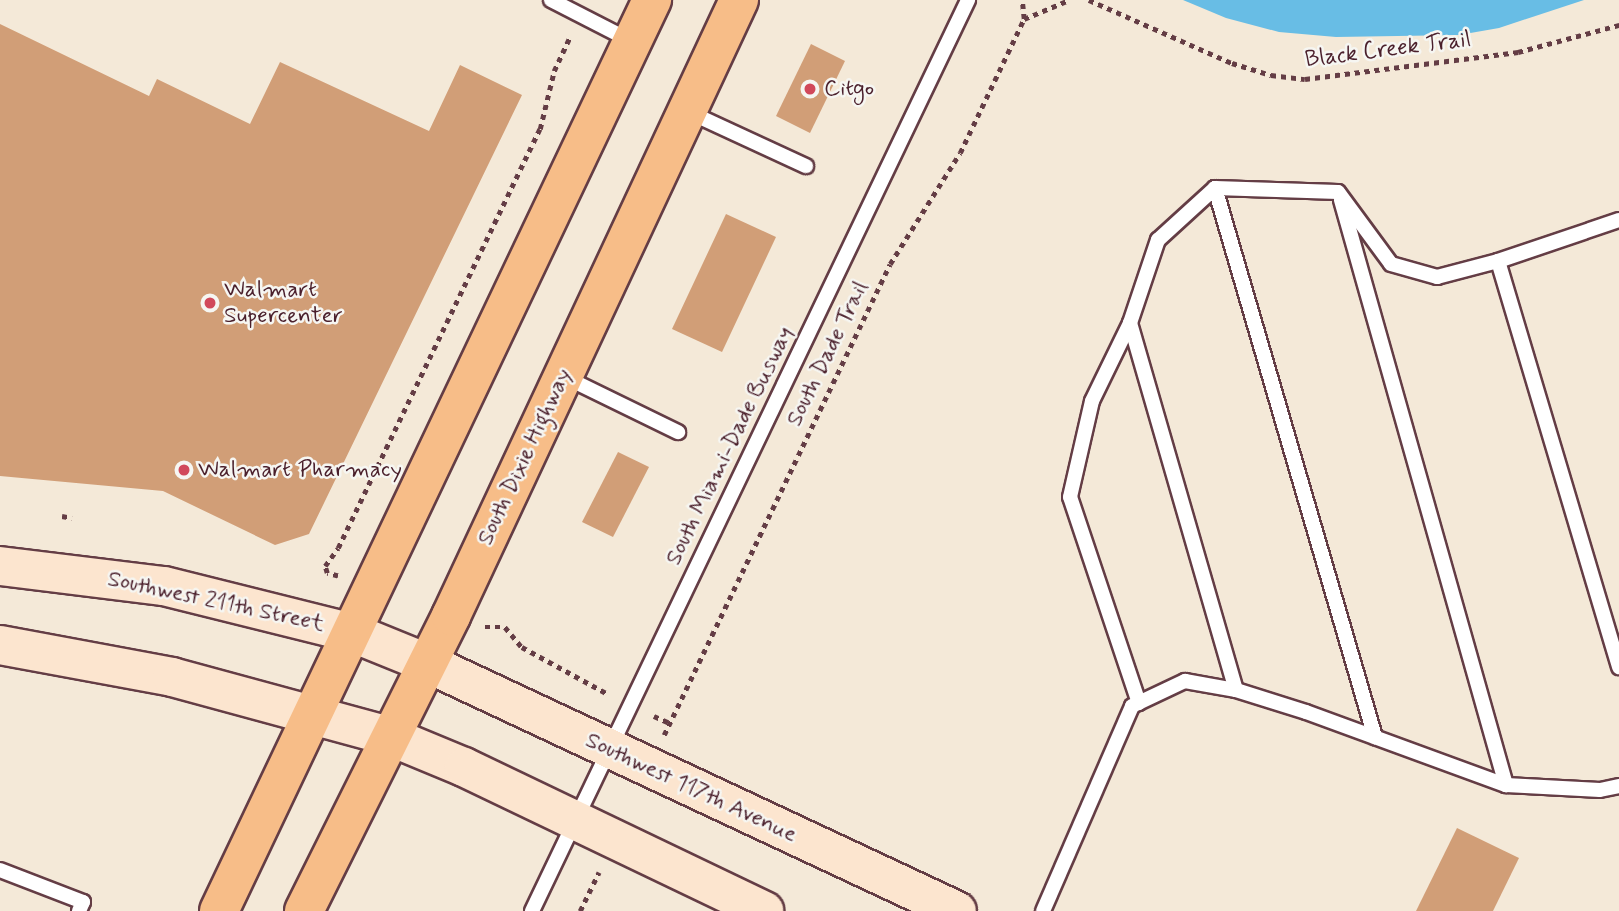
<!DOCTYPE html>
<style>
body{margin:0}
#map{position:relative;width:1619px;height:911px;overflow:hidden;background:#f4e9d8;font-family:Mynerve,sans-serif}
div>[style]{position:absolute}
.water>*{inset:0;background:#68bde5}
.building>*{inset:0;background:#d19e77}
.path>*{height:4.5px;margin-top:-2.25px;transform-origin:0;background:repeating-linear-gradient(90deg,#643d45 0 5px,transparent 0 10px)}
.roads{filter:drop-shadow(2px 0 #643d45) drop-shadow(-2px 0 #643d45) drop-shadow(0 2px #643d45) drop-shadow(0 -2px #643d45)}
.service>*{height:14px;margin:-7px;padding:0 7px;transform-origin:7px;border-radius:7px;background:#fff}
.secondary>*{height:38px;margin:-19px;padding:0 19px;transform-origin:19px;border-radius:19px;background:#fce5cf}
.trunk>*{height:38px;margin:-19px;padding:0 19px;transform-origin:19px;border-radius:19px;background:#f7bd88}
.dots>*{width:19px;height:19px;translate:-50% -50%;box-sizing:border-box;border:4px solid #f6f6f2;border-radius:50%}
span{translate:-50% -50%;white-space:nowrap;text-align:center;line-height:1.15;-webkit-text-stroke:5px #f6f6f2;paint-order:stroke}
.street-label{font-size:23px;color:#4a1f2b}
.poi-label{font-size:23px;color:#4a1f2b}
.left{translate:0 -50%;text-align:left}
</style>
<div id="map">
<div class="water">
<div style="clip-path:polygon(1183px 0,1584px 0,1499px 28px,1459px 35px,1336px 37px,1279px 32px,1226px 18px)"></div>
</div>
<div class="building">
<div style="clip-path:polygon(0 24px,149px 96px,157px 79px,250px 124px,280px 62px,429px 131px,460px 65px,522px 95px,309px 534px,275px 545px,163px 491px,0 476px)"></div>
<div style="clip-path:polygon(811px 44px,845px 61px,810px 133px,776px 116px)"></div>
<div style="clip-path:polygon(726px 214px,776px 237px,722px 352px,672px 329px)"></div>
<div style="clip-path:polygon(618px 452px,649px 467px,613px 537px,582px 522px)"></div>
<div style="clip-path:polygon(1457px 828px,1519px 858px,1493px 911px,1416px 911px)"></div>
</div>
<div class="path">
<div style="left:1089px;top:0;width:156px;rotate:23.8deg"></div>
<div style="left:1232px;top:63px;width:41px;rotate:17.1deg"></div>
<div style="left:1271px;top:75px;width:34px;rotate:7deg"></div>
<div style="left:1305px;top:79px;width:215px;rotate:-7.2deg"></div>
<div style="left:1518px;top:52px;width:105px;rotate:-15deg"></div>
<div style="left:1024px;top:19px;width:49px;rotate:-22.9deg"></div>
<div style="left:62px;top:516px;width:10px;rotate:11deg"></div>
<div style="left:338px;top:576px;width:11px;rotate:-165deg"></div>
<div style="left:327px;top:573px;width:7px;rotate:-106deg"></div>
<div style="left:325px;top:566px;width:22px;rotate:-54deg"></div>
<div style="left:338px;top:548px;width:465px;rotate:-64.3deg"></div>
<div style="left:540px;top:129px;width:60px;rotate:-76.4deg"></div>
<div style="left:554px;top:71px;width:38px;rotate:-65deg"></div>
<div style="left:485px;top:627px;width:20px"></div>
<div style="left:505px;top:627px;width:26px;rotate:50deg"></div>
<div style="left:522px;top:647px;width:98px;rotate:28.7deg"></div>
<div style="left:654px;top:716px;width:17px;rotate:24deg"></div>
<div style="left:664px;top:735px;width:522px;rotate:-64.37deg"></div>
<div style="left:890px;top:264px;width:131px;rotate:-57.8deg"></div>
<div style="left:960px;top:153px;width:148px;rotate:-64.5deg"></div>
<div style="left:1024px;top:19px;width:19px;rotate:-96deg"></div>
<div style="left:580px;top:911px;width:43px;rotate:-64deg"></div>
</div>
<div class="roads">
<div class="service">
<div style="left:551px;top:0;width:90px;rotate:27.1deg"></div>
<div style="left:689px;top:112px;width:129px;rotate:24.8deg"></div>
<div style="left:1215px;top:188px;width:123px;rotate:1.9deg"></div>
<div style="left:1338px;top:192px;width:89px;rotate:53.6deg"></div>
<div style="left:1391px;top:264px;width:48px;rotate:15.8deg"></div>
<div style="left:1437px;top:277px;width:63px;rotate:-14.7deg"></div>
<div style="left:1498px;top:261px;width:424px;rotate:73.4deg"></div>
<div style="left:1341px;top:200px;width:608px;rotate:74.25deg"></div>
<div style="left:1498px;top:261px;width:128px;rotate:-18.7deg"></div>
<div style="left:1130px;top:323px;width:382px;rotate:73.9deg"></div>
<div style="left:565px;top:377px;width:126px;rotate:26deg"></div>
<div style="left:1139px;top:703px;width:217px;rotate:-108.5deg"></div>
<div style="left:1070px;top:497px;width:98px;rotate:-77.1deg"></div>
<div style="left:1092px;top:401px;width:87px;rotate:-64deg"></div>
<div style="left:1130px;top:323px;width:88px;rotate:-71.4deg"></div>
<div style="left:1158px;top:240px;width:77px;rotate:-42.4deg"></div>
<div style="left:1215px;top:188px;width:572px;rotate:73.75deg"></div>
<div style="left:0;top:870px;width:89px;rotate:21.1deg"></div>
<div style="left:83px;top:902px;width:10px;rotate:114deg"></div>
<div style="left:532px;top:911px;width:1010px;rotate:-64.42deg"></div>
<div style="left:1043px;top:911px;width:223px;rotate:-66.5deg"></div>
<div style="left:1132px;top:706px;width:59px;rotate:-25.3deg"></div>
<div style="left:1185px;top:681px;width:52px;rotate:10deg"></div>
<div style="left:1236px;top:690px;width:73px;rotate:17.4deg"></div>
<div style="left:1306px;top:712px;width:213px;rotate:20.1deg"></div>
<div style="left:1506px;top:785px;width:94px;rotate:3deg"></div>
<div style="left:1600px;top:790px;width:19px;rotate:-12deg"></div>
</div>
<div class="secondary">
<div style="left:0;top:566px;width:165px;rotate:7deg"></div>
<div style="left:164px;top:586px;width:195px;rotate:14deg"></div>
<div style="left:353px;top:633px;width:80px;rotate:22.1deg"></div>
<div style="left:427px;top:663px;width:585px;rotate:25.08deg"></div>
<div style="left:0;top:645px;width:175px;rotate:10.5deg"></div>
<div style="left:172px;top:677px;width:225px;rotate:15.2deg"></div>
<div style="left:389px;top:736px;width:81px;rotate:22.5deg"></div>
<div style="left:464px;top:767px;width:333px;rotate:25.6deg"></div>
</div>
<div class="trunk">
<div style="left:219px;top:911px;width:1009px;rotate:-64.58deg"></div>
<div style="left:304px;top:911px;width:330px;rotate:-63.5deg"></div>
<div style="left:451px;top:616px;width:680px;rotate:-64.94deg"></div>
</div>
</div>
<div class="dots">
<div style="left:810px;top:89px;background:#d1495b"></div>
<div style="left:210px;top:303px;background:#d1495b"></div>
<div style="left:184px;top:470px;background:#d1495b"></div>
</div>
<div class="street-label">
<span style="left:1388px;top:50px;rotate:-7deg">Black Creek Trail</span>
<span style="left:828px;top:354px;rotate:-64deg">South Dade Trail</span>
<span style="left:730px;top:446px;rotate:-64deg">South Miami-Dade Busway</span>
<span style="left:525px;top:457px;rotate:-65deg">South Dixie Highway</span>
<span style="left:216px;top:602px;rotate:12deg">Southwest 211th Street</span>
<span style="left:691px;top:788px;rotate:25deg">Southwest 117th Avenue</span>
</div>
<div class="poi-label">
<span class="left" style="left:824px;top:89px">Citgo</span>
<span class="left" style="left:224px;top:303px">Walmart<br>Supercenter</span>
<span class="left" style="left:198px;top:470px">Walmart Pharmacy</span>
</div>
</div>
